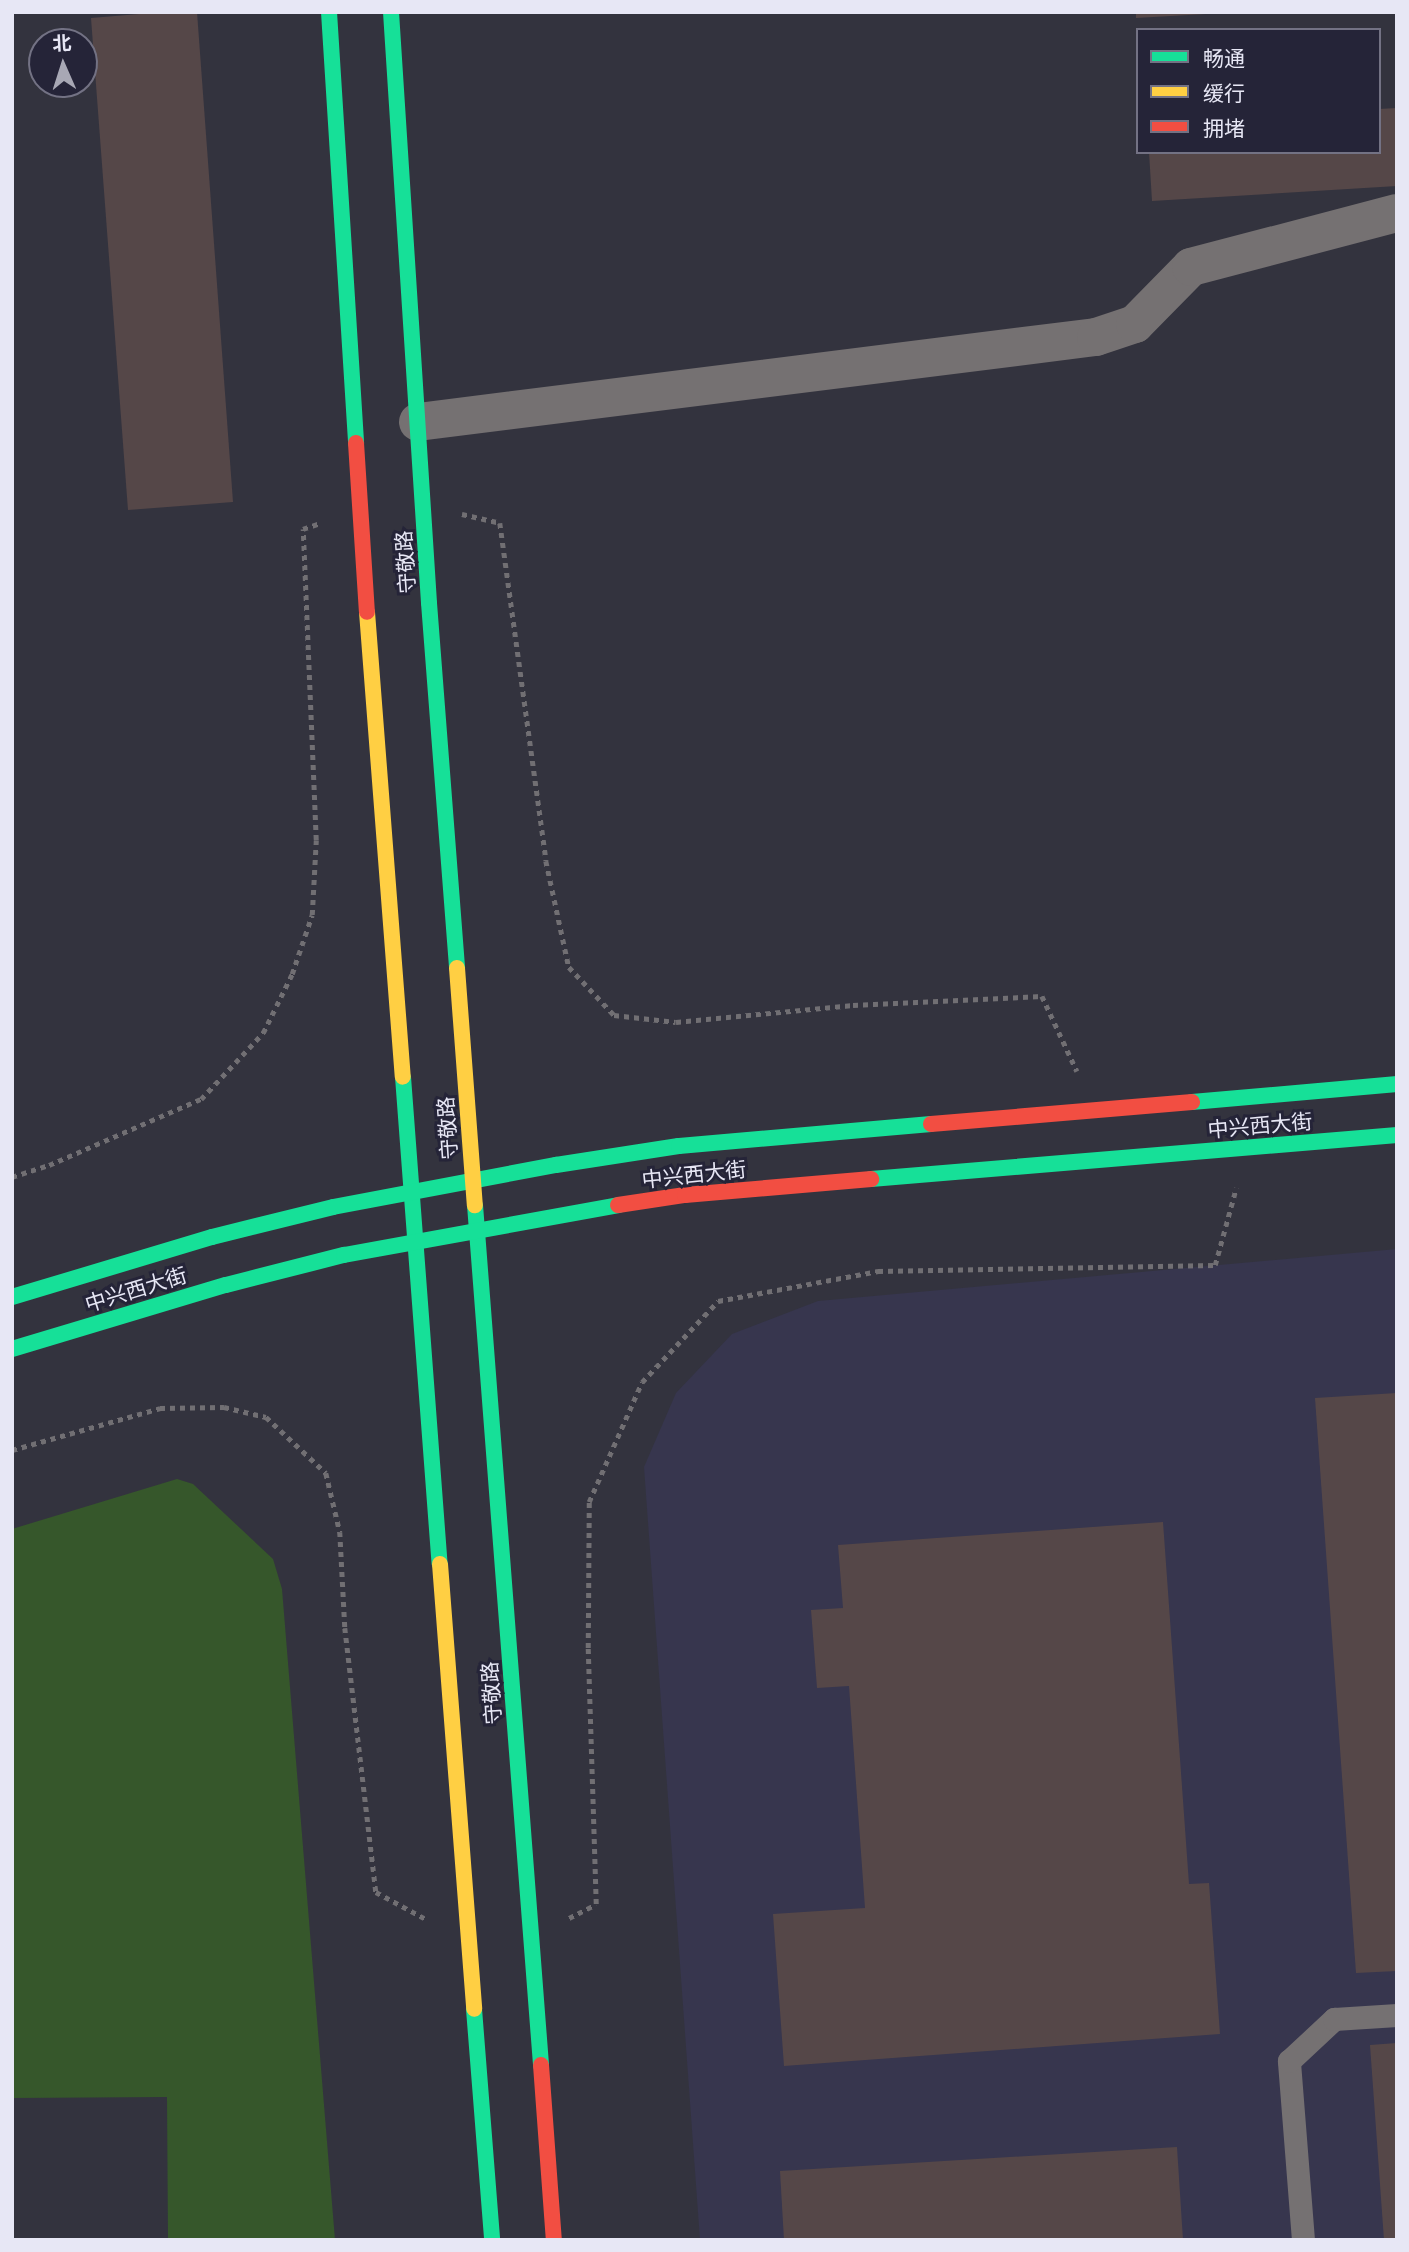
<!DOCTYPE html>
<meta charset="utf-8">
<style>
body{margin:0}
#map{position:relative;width:1409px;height:2252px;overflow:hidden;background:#33333e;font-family:Inter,"Noto Sans SC",sans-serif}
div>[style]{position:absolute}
.built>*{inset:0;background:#37364e}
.green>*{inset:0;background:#36572b}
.building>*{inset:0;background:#554748}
.path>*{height:4.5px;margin-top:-2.25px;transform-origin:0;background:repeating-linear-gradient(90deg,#716f73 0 5px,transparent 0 10px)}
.lane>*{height:23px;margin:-11.5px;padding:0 11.5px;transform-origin:11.5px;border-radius:11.5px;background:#757172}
.street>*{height:38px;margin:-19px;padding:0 19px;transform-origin:19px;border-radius:19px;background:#757172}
.fast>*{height:16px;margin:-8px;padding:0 8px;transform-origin:8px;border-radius:8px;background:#16e098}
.slow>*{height:16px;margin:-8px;padding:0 8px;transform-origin:8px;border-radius:8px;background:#ffcf43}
.jam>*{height:16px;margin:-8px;padding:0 8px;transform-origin:8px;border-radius:8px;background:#f24e42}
span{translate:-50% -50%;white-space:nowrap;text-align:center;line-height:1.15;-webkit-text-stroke:6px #252438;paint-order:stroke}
.street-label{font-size:21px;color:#e7e7f5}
.frame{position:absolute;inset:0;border:14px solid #e7e7f5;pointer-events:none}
.legend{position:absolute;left:1136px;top:28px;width:245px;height:126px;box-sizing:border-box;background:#252438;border:2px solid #737284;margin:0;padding:9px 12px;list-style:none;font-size:21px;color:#e7e7f5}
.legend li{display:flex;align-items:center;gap:14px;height:35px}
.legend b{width:35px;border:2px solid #737284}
.north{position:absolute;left:28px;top:28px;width:70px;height:70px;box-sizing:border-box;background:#252438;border:2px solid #737284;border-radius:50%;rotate:357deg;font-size:19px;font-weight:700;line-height:28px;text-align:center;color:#e7e7f5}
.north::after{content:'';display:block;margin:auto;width:24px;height:32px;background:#a8a8b5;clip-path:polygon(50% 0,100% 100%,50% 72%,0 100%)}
</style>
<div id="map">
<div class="built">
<div style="clip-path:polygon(1397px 1249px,1397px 2240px,700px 2240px,644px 1467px,676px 1393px,732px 1334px,818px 1301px)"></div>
</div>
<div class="green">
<div style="clip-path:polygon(177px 1479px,193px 1484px,273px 1559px,282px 1589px,335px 2240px,168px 2240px,167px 2097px,12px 2098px,12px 1529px)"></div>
</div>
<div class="building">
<div style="clip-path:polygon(163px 12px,197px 12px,233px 502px,128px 510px,91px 18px)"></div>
<div style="clip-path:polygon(1136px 12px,1206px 12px,1206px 14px,1136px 18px)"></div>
<div style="clip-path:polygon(1397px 108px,1397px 186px,1152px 201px,1149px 152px,1379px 152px,1379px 109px)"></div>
<div style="clip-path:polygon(1397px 1393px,1397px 1971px,1356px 1973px,1315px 1398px)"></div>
<div style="clip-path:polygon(1163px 1522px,1189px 1884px,1209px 1883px,1220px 2034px,784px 2066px,773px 1914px,865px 1908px,849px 1686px,817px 1688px,811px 1610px,843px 1608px,838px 1545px)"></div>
<div style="clip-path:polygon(1397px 2043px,1397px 2240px,1384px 2240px,1370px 2045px)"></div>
<div style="clip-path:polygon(1177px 2147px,1183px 2240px,784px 2240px,780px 2171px)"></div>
</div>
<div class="path">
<div style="left:462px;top:514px;width:39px;rotate:13deg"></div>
<div style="left:500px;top:523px;width:341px;rotate:82.2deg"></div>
<div style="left:546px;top:861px;width:108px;rotate:77.8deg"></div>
<div style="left:569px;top:967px;width:66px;rotate:46.8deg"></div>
<div style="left:614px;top:1015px;width:62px;rotate:6.4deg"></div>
<div style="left:676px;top:1022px;width:178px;rotate:-5.5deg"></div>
<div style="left:853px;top:1005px;width:189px;rotate:-2.7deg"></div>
<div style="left:1042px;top:996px;width:83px;rotate:65deg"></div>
<div style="left:12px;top:1177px;width:39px;rotate:-18deg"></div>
<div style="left:49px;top:1165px;width:166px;rotate:-23.5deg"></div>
<div style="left:201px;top:1099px;width:91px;rotate:-46.8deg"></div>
<div style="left:263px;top:1033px;width:66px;rotate:-63.8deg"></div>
<div style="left:292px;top:974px;width:62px;rotate:-71.3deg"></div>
<div style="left:312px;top:915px;width:75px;rotate:-86.9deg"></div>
<div style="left:316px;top:840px;width:311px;rotate:-92.4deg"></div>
<div style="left:303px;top:529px;width:18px;rotate:-19deg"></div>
<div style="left:12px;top:1450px;width:154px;rotate:-15.8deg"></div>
<div style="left:160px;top:1408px;width:64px;rotate:-0.9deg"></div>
<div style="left:224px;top:1407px;width:43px;rotate:13.4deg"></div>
<div style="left:266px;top:1417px;width:82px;rotate:43deg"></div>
<div style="left:326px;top:1473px;width:61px;rotate:76.7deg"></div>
<div style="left:340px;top:1532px;width:96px;rotate:87deg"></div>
<div style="left:345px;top:1628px;width:266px;rotate:83.3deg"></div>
<div style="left:376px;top:1892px;width:57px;rotate:28.4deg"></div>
<div style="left:569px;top:1918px;width:30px;rotate:-27deg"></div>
<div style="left:596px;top:1904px;width:256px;rotate:-91.8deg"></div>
<div style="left:588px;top:1648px;width:146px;rotate:-89.6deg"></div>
<div style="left:589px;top:1502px;width:131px;rotate:-66.2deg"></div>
<div style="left:642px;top:1382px;width:111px;rotate:-46.8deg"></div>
<div style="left:718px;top:1301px;width:163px;rotate:-10.6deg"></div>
<div style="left:878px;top:1271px;width:337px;rotate:-1deg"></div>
<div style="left:1215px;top:1265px;width:80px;rotate:-74.7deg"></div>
</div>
<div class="lane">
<div style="left:1303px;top:2240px;width:180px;rotate:-94.5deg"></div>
<div style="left:1289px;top:2061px;width:62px;rotate:-43deg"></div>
<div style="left:1334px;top:2019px;width:63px;rotate:-3.6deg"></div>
</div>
<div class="street">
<div style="left:418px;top:422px;width:683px;rotate:-7.15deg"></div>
<div style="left:1096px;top:337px;width:41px;rotate:-18.4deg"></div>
<div style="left:1135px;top:324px;width:80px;rotate:-45.5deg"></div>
<div style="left:1191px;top:267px;width:213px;rotate:-14.7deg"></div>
</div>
<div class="fast">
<div style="left:329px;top:12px;width:432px;rotate:86.4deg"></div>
<div style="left:391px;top:12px;width:592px;rotate:86.32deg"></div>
<div style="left:429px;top:603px;width:366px;rotate:85.6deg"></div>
<div style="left:403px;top:1077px;width:488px;rotate:85.7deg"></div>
<div style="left:1192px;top:1102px;width:206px;rotate:-5deg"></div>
<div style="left:871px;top:1179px;width:528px;rotate:-4.78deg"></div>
<div style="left:475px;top:1205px;width:863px;rotate:85.61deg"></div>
<div style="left:12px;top:1297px;width:209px;rotate:-16.7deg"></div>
<div style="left:212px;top:1237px;width:125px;rotate:-13.9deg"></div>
<div style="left:333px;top:1207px;width:227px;rotate:-10.7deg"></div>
<div style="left:556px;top:1165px;width:124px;rotate:-8.8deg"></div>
<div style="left:679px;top:1146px;width:253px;rotate:-5deg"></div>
<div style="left:12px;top:1349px;width:223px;rotate:-16.7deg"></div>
<div style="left:226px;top:1285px;width:122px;rotate:-14.3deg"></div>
<div style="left:344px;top:1255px;width:279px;rotate:-10.3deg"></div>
<div style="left:474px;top:2009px;width:232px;rotate:85.5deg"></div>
</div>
<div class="slow">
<div style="left:367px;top:612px;width:466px;rotate:85.6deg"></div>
<div style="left:457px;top:968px;width:238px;rotate:85.7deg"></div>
<div style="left:440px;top:1564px;width:446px;rotate:85.6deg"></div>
</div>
<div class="jam">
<div style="left:356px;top:443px;width:169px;rotate:86.3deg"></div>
<div style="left:931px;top:1124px;width:262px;rotate:-4.8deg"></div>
<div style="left:618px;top:1205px;width:68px;rotate:-8.5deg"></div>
<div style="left:685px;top:1195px;width:187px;rotate:-4.9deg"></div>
<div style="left:541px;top:2065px;width:175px;rotate:85.8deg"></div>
</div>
<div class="street-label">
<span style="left:406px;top:562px;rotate:-94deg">守敬路</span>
<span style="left:1260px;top:1126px;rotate:-5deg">中兴西大街</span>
<span style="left:448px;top:1128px;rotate:-94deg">守敬路</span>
<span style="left:694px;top:1175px;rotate:-6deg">中兴西大街</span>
<span style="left:136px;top:1290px;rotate:-17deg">中兴西大街</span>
<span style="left:492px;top:1693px;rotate:-94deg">守敬路</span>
</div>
<div class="frame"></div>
<ul class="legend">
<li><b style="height:9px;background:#16e098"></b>畅通</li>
<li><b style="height:9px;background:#ffcf43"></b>缓行</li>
<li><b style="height:9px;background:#f24e42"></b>拥堵</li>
</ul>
<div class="north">北</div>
</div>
